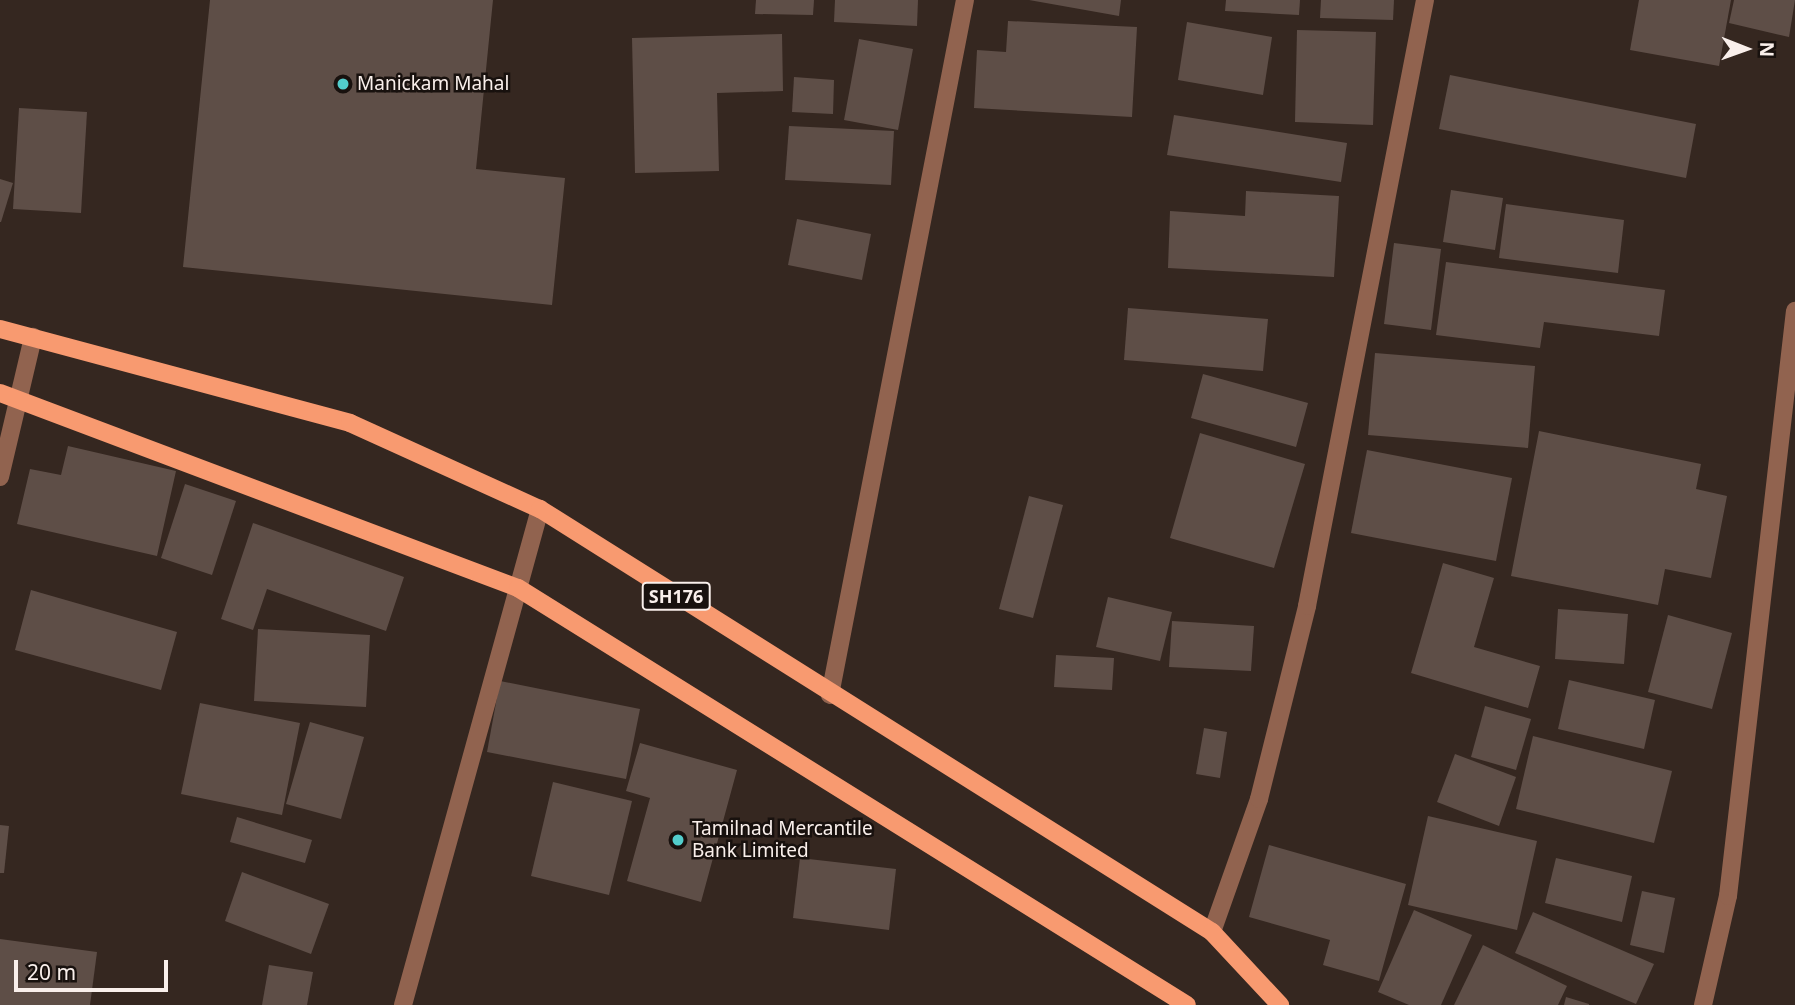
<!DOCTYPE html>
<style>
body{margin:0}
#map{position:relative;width:1795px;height:1005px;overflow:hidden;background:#352720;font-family:"Noto Sans",sans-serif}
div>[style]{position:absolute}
.building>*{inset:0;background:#5e4e47}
.minor>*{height:18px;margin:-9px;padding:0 9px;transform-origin:9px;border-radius:9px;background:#91634f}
.major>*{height:18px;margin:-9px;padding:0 9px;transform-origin:9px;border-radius:9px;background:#f89a70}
.dots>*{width:19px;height:19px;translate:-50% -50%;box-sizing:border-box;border:4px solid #18110e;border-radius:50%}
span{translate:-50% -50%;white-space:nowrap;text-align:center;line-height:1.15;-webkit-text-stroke:5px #18110e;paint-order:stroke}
.shield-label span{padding:2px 5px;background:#18110e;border:2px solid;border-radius:5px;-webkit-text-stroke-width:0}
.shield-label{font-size:18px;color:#f9efeb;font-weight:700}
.poi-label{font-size:19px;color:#f9efeb}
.left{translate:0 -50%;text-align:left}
.north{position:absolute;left:1711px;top:14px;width:70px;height:70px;-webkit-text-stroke:5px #18110e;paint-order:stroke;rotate:91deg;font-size:19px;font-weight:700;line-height:28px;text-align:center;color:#f9efeb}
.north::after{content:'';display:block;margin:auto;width:24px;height:32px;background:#f9efeb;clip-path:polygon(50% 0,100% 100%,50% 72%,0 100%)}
.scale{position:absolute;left:14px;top:960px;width:154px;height:32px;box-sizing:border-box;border:4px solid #f9efeb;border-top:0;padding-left:9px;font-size:21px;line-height:24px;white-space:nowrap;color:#f9efeb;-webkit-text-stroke:5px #18110e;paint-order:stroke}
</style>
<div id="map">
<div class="building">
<div style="clip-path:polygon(210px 0,493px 0,476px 169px,565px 178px,552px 305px,183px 267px)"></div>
<div style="clip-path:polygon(756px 0,814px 0,813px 15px,755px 14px)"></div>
<div style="clip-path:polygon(835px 0,918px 0,917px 26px,834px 22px)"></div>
<div style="clip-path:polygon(1029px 0,1121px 0,1119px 16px)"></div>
<div style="clip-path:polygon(1226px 0,1300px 0,1299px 15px,1225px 11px)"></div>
<div style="clip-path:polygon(1321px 0,1394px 0,1393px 20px,1320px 18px)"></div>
<div style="clip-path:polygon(1639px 0,1731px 0,1719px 66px,1630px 50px)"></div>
<div style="clip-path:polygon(1734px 0,1795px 0,1789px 37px,1729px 23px)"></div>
<div style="clip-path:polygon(1008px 21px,1137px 27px,1132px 117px,974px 108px,977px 50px,1006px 52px)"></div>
<div style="clip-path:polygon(1187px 22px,1272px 37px,1263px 95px,1178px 80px)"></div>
<div style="clip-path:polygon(1297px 30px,1376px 32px,1373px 125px,1295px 122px)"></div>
<div style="clip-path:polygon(782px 34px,783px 91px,717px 93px,719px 171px,635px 173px,632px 38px)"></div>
<div style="clip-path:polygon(859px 39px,913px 49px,898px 130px,844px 120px)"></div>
<div style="clip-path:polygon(1450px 75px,1696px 124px,1686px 178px,1439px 129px)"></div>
<div style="clip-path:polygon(794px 77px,834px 80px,833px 114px,792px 112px)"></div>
<div style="clip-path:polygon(19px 108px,87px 112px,81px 213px,13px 209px)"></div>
<div style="clip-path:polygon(1174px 115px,1347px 143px,1341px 182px,1167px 155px)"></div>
<div style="clip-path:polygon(789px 126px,894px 131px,891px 185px,785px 180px)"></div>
<div style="clip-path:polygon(0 179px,13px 183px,1px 222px,0 222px)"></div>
<div style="clip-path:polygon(1451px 190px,1503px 198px,1495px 250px,1443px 242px)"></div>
<div style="clip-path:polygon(1246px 191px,1339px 196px,1334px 277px,1168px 268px,1170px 211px,1245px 216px)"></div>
<div style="clip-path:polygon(1506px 204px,1624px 220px,1618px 273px,1499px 258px)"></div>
<div style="clip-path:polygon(797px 219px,871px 234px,862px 280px,788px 265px)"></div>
<div style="clip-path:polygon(1394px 243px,1441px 249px,1431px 330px,1384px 324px)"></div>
<div style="clip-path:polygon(1446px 262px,1665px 290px,1659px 336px,1544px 322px,1540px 348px,1436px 335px)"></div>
<div style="clip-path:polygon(1128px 308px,1268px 319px,1263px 371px,1124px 360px)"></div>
<div style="clip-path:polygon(1375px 353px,1535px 366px,1528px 448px,1368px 435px)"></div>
<div style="clip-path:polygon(1203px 374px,1308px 403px,1296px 447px,1191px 418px)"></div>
<div style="clip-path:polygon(1539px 431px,1701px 464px,1696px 489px,1727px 496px,1711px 578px,1665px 569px,1658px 605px,1511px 576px)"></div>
<div style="clip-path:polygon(1200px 433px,1305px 464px,1274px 568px,1170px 538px)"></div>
<div style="clip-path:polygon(68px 446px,176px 471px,157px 556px,17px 524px,30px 469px,61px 475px)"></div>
<div style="clip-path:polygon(1367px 450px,1512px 478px,1496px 561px,1351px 533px)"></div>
<div style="clip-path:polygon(185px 484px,236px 501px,212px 575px,161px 558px)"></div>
<div style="clip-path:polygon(1029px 496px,1063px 505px,1033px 618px,999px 609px)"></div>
<div style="clip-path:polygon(253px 523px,404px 577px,386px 631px,267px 589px,253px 630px,221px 619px)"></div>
<div style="clip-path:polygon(1443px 563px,1494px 578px,1474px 647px,1540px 666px,1528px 708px,1411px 673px)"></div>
<div style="clip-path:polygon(31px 590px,177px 632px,161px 690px,15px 650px)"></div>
<div style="clip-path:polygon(1108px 597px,1172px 612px,1160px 661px,1096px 647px)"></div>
<div style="clip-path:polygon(1558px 609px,1628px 614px,1624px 664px,1555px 659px)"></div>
<div style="clip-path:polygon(1668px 615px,1732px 633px,1712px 709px,1648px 692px)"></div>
<div style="clip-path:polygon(1172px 621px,1254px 626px,1251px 671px,1169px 667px)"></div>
<div style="clip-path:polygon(258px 629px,370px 635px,366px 707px,254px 701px)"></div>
<div style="clip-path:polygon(1056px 655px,1114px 658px,1112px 690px,1054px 687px)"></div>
<div style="clip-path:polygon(1569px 680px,1655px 700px,1644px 749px,1558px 729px)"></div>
<div style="clip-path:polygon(500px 681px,640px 709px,626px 779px,487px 752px)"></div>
<div style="clip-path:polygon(200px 703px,300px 723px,282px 815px,181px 794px)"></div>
<div style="clip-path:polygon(1485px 706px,1531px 719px,1516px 770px,1471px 757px)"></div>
<div style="clip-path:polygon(310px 722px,364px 737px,341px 819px,286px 804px)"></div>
<div style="clip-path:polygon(1204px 728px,1227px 732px,1220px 778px,1196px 774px)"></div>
<div style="clip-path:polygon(1533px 736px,1672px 771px,1654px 843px,1516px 809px)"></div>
<div style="clip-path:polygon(640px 743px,737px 770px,701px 902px,627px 881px,650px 798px,626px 791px)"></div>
<div style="clip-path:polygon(1455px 754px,1516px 777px,1499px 826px,1437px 802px)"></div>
<div style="clip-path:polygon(553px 782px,632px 801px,609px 895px,531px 876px)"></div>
<div style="clip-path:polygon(1428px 816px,1537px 841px,1517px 930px,1408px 905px)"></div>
<div style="clip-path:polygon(237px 817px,312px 840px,305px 863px,230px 842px)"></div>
<div style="clip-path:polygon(0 825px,9px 826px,4px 873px,0 873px)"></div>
<div style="clip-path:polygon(1269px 845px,1406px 884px,1379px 981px,1323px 965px,1330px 940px,1249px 917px)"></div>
<div style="clip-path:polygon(800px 858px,896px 869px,889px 930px,793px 918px)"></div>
<div style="clip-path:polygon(1556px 858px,1632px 876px,1622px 922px,1545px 903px)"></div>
<div style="clip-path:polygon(242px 872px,329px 904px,311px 954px,225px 921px)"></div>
<div style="clip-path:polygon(1642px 891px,1675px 898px,1664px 953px,1630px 945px)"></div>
<div style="clip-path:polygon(1414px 910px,1472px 935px,1441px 1005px,1409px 1005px,1378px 992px)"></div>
<div style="clip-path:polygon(1533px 912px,1654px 964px,1636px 1004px,1515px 953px)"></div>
<div style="clip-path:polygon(0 939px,97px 952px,90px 1005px,0 1005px)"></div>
<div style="clip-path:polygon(1483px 945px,1567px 986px,1558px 1005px,1454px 1005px)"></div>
<div style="clip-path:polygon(269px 965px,313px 972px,307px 1005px,262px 1005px)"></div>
<div style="clip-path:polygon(1566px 997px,1589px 1004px,1589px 1005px,1564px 1005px)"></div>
</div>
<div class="minor">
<div style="left:0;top:477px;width:144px;rotate:-76.7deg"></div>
<div style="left:830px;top:695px;width:708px;rotate:-79.01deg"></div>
<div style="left:1212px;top:932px;width:141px;rotate:-70.5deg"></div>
<div style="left:1259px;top:799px;width:199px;rotate:-76deg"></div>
<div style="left:1307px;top:606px;width:617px;rotate:-78.98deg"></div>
<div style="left:403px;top:1005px;width:515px;rotate:-74.56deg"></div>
<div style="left:1703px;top:1005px;width:112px;rotate:-77.1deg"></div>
<div style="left:1728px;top:896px;width:589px;rotate:-83.47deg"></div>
</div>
<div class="major">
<div style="left:0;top:329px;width:362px;rotate:15deg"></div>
<div style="left:350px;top:423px;width:209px;rotate:24.4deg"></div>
<div style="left:540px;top:509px;width:794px;rotate:32.19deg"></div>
<div style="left:1212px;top:932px;width:100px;rotate:47deg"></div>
<div style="left:0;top:393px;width:553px;rotate:20.63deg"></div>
<div style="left:518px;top:588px;width:788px;rotate:31.94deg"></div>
</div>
<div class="dots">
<div style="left:343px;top:84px;background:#52cdcc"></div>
<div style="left:678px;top:840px;background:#52cdcc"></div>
</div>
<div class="shield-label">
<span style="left:676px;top:596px">SH176</span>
</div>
<div class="poi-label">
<span class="left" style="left:357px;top:84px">Manickam Mahal</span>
<span class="left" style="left:692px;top:840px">Tamilnad Mercantile<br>Bank Limited</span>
</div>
<div class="north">N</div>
<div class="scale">20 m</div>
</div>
